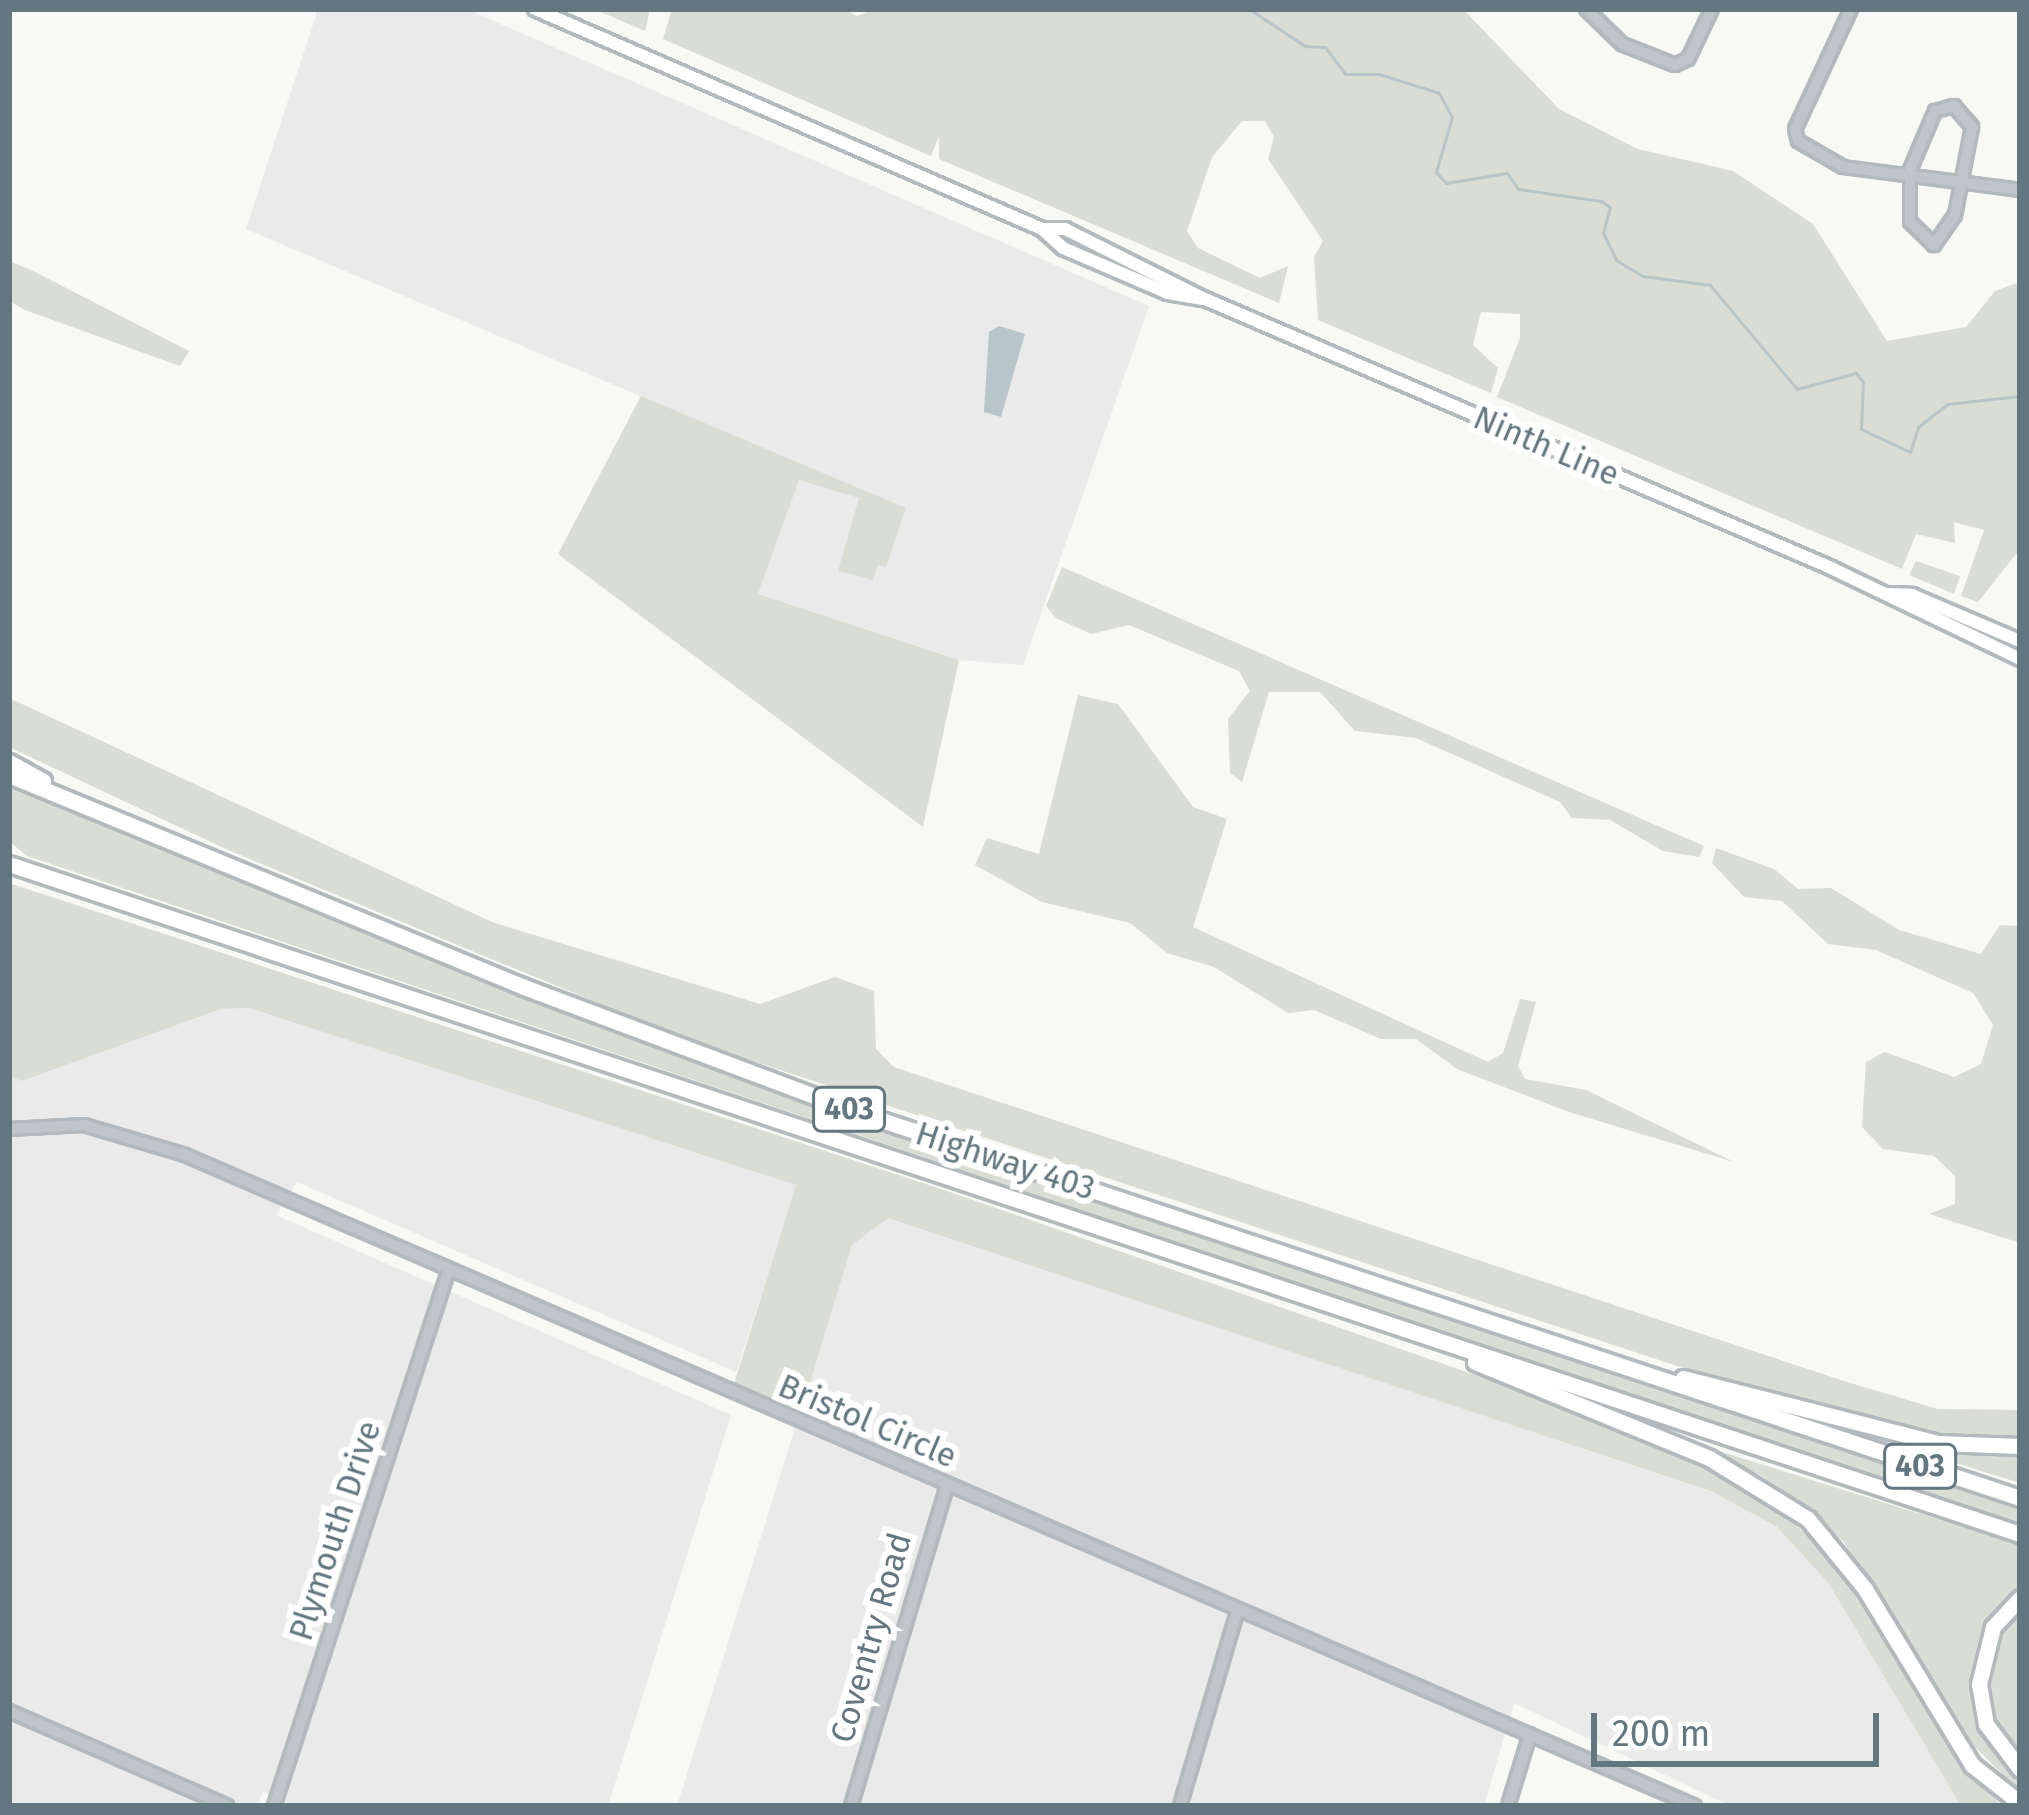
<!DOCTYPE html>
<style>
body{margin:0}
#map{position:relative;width:2029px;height:1815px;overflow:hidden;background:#f8f8f5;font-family:"Fira Sans",sans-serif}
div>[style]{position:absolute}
.built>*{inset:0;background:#e9eae9}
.green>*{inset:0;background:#d9ddd4}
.water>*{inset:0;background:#b8c6c9}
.stream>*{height:3px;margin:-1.5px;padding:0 1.5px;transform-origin:1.5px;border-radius:1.5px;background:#b8c6c9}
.roads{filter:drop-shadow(3px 0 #b3b9bc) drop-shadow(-3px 0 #b3b9bc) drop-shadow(0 3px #b3b9bc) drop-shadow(0 -3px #b3b9bc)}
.minor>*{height:10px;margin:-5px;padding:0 5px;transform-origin:5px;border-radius:5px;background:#bfc5c8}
.major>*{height:12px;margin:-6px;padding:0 6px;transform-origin:6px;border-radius:6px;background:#fff}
.highway>*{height:15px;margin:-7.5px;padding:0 7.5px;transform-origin:7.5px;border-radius:7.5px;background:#fff}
span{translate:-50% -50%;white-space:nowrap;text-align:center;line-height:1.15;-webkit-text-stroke:12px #fff;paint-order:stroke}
.shield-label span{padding:3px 9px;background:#fff;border:3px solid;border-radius:9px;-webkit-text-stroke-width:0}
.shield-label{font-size:30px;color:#637781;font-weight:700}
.street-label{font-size:33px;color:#637781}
.frame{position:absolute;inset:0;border:12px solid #637781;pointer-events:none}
.scale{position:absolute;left:1591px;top:1713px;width:288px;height:54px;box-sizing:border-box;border:6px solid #637781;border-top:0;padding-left:15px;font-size:36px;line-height:42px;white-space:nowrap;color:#637781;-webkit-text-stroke:9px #fff;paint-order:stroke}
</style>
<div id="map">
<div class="built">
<div style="clip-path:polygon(318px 9px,466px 9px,1149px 306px,1023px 665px,959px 660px,758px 594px,799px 480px,860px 497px,839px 570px,878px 565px,905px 508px,246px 229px)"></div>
<div style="clip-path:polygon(249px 1008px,797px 1185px,736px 1372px,297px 1182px,276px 1215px,731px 1415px,608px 1806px,293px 1806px,263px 1791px,258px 1806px,9px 1806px,9px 1076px,22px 1081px,221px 1009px)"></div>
<div style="clip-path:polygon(888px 1217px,1711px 1491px,1777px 1527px,1829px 1584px,1961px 1806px,1730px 1806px,1514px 1703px,1484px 1806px,677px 1806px,852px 1245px)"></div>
</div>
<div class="green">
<div style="clip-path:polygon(594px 9px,650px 9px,645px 31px)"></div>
<div style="clip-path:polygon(672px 9px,844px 9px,857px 16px,875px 9px,1463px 9px,1559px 109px,1638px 149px,1733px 171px,1813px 224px,1887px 341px,1966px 327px,1995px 291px,2020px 282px,2020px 549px,1978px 602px,1961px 596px,1984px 530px,1954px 522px,1955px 543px,1916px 534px,1902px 569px,1497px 397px,1520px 338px,1520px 314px,1481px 312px,1473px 345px,1498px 368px,1491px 393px,1318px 320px,1314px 257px,1323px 241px,1268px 159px,1274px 137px,1265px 121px,1242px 121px,1212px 157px,1187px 231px,1198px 248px,1260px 278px,1288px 266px,1279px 303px,939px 159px,939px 136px,931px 156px,663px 39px)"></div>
<div style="clip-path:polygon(9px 261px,31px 270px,189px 351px,180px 366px,25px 310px,9px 301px)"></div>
<div style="clip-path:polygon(641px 396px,906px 508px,886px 567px,878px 565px,873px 580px,838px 571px,859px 498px,799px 480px,758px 594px,959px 660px,923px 827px,558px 554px)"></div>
<div style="clip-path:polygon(1916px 561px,1960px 576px,1954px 594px,1909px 575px)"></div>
<div style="clip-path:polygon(1062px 567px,1704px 846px,1699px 857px,1663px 851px,1610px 820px,1572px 818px,1560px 802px,1416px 738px,1355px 731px,1320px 692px,1269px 692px,1242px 782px,1230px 773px,1228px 719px,1250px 691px,1239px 671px,1129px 625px,1091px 634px,1056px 618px,1046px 606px)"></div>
<div style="clip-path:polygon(1078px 695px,1118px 704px,1193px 807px,1227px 819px,1193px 927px,1488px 1062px,1503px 1053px,1520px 999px,1536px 1002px,1518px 1066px,1525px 1079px,1586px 1090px,1734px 1162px,1569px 1112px,1457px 1069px,1416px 1039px,1381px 1039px,1314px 1010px,1288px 1013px,1214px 967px,1167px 953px,1130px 923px,1042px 902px,975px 865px,987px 838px,1039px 854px)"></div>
<div style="clip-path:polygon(9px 698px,492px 922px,760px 1004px,835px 977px,874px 991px,876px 1049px,894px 1067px,1847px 1382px,1938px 1409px,2020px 1410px,2020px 1443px,1919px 1430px,1683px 1368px,680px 1037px,228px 850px,9px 747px)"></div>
<div style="clip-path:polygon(9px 783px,763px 1089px,2020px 1506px,2020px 1525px,27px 856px,9px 841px)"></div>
<div style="clip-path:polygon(1716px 848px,1774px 869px,1798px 889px,1831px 888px,1899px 930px,1981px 954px,2000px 925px,2020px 926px,2020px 1243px,1929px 1214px,1955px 1204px,1955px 1176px,1934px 1156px,1883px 1149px,1862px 1127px,1866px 1062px,1885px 1052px,1954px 1077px,1981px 1064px,1993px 1025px,1973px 993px,1876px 950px,1828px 944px,1782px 901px,1744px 897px,1712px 863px)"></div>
<div style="clip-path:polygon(9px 883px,944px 1190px,1501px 1384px,1679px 1456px,1764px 1498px,1837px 1561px,1953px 1754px,2002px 1806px,1961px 1806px,1829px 1584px,1777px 1527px,1711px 1491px,888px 1218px,852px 1245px,800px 1415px,733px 1387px,796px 1185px,249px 1008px,221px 1009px,22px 1081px,9px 1076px)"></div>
<div style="clip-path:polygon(1801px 1415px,1960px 1453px,2020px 1457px,2020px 1483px)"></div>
<div style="clip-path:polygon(1674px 1437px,2020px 1545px,2020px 1592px,1984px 1633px,1974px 1686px,1981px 1729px,2020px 1776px,2020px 1792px,1964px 1736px,1843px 1541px,1762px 1476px)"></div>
<div style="clip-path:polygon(2020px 1612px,2020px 1752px,1997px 1723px,1988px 1685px,1995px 1644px)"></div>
</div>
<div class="water">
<div style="clip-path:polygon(999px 326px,1025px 334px,1001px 417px,984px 412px,989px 332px)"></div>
</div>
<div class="stream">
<div style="left:1249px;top:9px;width:67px;rotate:33.5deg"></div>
<div style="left:1305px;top:46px;width:20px;rotate:3deg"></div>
<div style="left:1325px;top:47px;width:34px;rotate:53deg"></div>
<div style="left:1345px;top:74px;width:34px"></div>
<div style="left:1379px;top:74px;width:63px;rotate:17.6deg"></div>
<div style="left:1439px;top:93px;width:27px;rotate:62deg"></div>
<div style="left:1452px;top:117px;width:57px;rotate:106.2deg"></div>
<div style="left:1436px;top:172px;width:15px;rotate:48deg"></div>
<div style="left:1446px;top:183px;width:62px;rotate:-9.3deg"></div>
<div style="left:1507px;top:173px;width:19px;rotate:55deg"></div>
<div style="left:1518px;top:189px;width:84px;rotate:8.2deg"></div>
<div style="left:1601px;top:201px;width:11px;rotate:34deg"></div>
<div style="left:1610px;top:207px;width:27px;rotate:105deg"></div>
<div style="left:1603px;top:233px;width:30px;rotate:64deg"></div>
<div style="left:1616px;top:260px;width:31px;rotate:31deg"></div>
<div style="left:1643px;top:276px;width:68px;rotate:7.7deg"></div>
<div style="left:1710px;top:285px;width:136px;rotate:50.1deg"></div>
<div style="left:1797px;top:389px;width:61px;rotate:-15.2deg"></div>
<div style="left:1856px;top:373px;width:11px;rotate:52deg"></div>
<div style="left:1863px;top:382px;width:47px;rotate:92.4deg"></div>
<div style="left:1861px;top:429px;width:54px;rotate:25.1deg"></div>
<div style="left:1910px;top:452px;width:26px;rotate:-72deg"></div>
<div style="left:1918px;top:427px;width:37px;rotate:-38deg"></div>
<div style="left:1947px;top:404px;width:73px;rotate:-6.3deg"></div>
</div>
<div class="roads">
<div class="minor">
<div style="left:1586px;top:9px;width:50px;rotate:44.2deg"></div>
<div style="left:1622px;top:44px;width:57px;rotate:21.6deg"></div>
<div style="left:1675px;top:65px;width:14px;rotate:-25deg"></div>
<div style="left:1688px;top:59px;width:55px;rotate:-64.4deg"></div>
<div style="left:1851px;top:9px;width:132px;rotate:115deg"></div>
<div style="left:1795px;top:129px;width:12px;rotate:76deg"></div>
<div style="left:1798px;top:141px;width:52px;rotate:30deg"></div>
<div style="left:1843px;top:167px;width:178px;rotate:7.4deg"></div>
<div style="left:1954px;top:106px;width:28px;rotate:49deg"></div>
<div style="left:1972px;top:127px;width:90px;rotate:100.9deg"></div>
<div style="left:1955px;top:215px;width:37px;rotate:125deg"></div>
<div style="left:1934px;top:245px;width:33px;rotate:-136deg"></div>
<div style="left:1910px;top:222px;width:52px;rotate:-90deg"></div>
<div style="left:1910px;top:170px;width:64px;rotate:-67deg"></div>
<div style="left:1935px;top:111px;width:20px;rotate:-15deg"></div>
<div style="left:9px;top:1129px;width:75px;rotate:-3.1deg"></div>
<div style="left:84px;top:1125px;width:105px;rotate:16.5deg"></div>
<div style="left:185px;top:1155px;width:1644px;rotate:23.32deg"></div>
<div style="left:9px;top:1711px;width:238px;rotate:23.5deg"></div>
<div style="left:274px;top:1806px;width:562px;rotate:-71.95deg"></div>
<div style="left:851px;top:1806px;width:333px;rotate:-73.3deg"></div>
<div style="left:1180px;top:1806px;width:205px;rotate:-73.6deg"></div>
<div style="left:1508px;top:1806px;width:75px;rotate:-73deg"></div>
</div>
<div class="major">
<div style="left:535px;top:9px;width:553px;rotate:23.46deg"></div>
<div style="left:1042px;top:229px;width:28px;rotate:42deg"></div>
<div style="left:1063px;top:248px;width:114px;rotate:23.2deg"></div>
<div style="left:1168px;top:293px;width:35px;rotate:10deg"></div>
<div style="left:1042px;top:229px;width:23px"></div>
<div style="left:1065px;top:229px;width:157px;rotate:26.6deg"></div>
<div style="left:1205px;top:299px;width:679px;rotate:23.24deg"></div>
<div style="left:1829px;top:567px;width:212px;rotate:25.7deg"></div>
<div style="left:1889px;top:594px;width:23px;rotate:2deg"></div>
<div style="left:1912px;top:595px;width:117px;rotate:23.1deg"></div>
</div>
<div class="highway">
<div style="left:9px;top:762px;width:39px;rotate:29deg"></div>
<div style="left:9px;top:775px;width:557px;rotate:22.37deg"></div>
<div style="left:524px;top:987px;width:353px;rotate:20.6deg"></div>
<div style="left:854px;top:1111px;width:1229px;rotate:18.36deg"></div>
<div style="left:9px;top:864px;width:2120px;rotate:18.43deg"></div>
<div style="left:1475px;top:1362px;width:253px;rotate:22.3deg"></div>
<div style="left:1709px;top:1458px;width:116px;rotate:31.6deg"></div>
<div style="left:1808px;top:1519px;width:90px;rotate:50.8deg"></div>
<div style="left:1865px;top:1589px;width:206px;rotate:58.7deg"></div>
<div style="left:1972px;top:1765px;width:61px;rotate:38.4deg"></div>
<div style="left:1683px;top:1378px;width:263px;rotate:14.3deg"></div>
<div style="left:1938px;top:1443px;width:82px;rotate:2.1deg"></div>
<div style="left:2020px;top:1598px;width:40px;rotate:133deg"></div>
<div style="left:1993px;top:1627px;width:59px;rotate:103.8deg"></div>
<div style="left:1979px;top:1684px;width:41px;rotate:80.1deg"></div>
<div style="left:1986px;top:1724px;width:56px;rotate:52.9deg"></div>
</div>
</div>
<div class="shield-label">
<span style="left:849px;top:1109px">403</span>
<span style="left:1920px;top:1466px">403</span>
</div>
<div class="street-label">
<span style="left:1546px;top:447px;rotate:23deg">Ninth Line</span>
<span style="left:1005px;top:1162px;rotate:18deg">Highway 403</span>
<span style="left:867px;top:1422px;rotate:23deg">Bristol Circle</span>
<span style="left:336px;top:1531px;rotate:-72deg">Plymouth Drive</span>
<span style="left:872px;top:1638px;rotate:-74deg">Coventry Road</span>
</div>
<div class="frame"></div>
<div class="scale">200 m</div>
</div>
